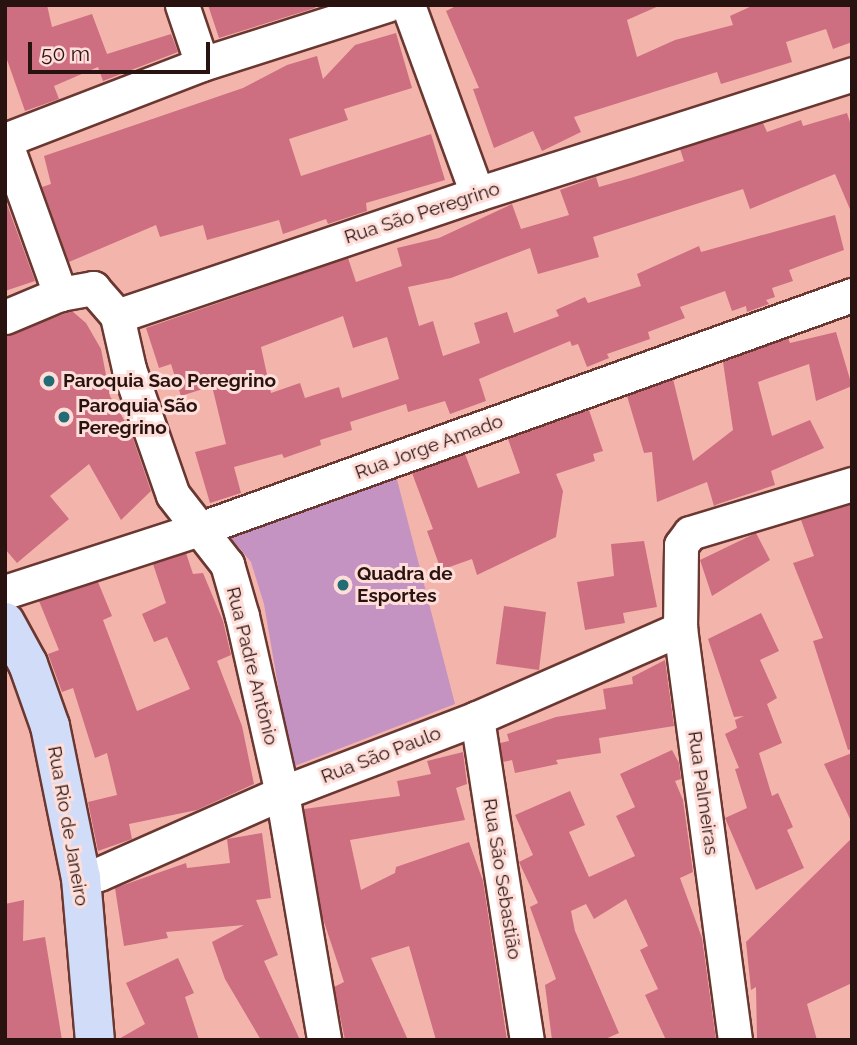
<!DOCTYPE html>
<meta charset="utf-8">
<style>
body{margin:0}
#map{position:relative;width:857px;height:1045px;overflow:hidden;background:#f3b5ab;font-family:Raleway,sans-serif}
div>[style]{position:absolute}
.green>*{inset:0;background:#c493c1}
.building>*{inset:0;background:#ce6e81}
.roads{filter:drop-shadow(2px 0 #6a3731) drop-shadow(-2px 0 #6a3731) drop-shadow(0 2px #6a3731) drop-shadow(0 -2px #6a3731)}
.minor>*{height:33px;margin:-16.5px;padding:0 16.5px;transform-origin:16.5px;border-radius:16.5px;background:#fff}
.major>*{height:38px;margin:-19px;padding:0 19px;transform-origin:19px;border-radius:19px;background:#d1dcf8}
.dots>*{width:19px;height:19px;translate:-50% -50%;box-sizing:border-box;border:4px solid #ffded9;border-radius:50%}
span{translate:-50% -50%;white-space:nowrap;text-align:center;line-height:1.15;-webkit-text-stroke:6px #ffded9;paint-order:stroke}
.street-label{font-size:19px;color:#291310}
.poi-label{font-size:19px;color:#291310;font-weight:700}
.left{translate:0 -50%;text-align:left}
.frame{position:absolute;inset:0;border:7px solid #291310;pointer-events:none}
.scale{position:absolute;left:28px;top:42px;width:182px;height:32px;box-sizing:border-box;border:4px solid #291310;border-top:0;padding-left:9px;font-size:21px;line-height:24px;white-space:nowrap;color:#291310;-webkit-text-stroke:5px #ffded9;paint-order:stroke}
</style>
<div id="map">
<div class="green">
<div style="clip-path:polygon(394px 468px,455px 704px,292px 767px,264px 604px,251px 562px,222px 527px)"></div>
</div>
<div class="building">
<div style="clip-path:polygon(5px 5px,47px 5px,52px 27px,92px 14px,107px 54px,171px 34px,178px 52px,103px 81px,98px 67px,54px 86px,59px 99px,25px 111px,5px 54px)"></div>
<div style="clip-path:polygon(208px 5px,315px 5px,315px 8px,219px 38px)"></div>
<div style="clip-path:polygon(458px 5px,661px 5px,627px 20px,637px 57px,675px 40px,733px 25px,730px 16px,754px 5px,852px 5px,852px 42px,833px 49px,826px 29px,786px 42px,792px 62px,721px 84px,717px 72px,574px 117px,581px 132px,542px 151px,533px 131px,494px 148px,473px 89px,479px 88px,446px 11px)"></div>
<div style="clip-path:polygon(396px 33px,412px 88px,344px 109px,348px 120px,289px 139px,301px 176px,431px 134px,445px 180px,366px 203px,367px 211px,328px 224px,326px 219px,283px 234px,279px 220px,207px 240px,203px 225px,160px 237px,156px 225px,69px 262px,42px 187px,51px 184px,44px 156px,243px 88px,287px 65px,317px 56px,323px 79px,355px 45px)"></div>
<div style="clip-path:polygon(evenodd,847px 113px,852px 128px,852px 214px,835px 174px,750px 209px,743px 189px,593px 237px,599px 257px,538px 274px,530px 248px,451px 278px,408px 287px,419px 326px,433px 321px,443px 356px,480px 343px,474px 323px,507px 312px,514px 333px,559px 316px,556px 310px,585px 297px,588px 303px,641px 286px,637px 274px,699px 246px,701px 252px,835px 215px,844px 250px,789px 270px,793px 281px,772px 288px,775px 297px,766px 300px,769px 304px,747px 312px,746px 306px,732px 311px,725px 291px,680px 307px,685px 318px,648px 332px,650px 339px,607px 354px,609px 358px,587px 367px,578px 344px,572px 346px,570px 341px,479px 379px,486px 401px,450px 414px,445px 401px,408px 412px,406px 404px,350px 422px,352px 430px,320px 440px,321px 445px,284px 458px,282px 454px,234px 467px,241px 493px,210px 503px,195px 452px,226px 444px,212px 386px,181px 396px,171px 364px,159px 368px,146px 328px,348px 258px,356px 282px,402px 266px,397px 248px,439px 238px,512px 204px,521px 229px,569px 215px,560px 190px,596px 177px,599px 187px,634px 177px,684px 161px,680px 149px,763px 123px,767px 132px,801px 120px,803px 126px,847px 113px,343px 316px,353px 348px,387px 337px,399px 379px,342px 398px,339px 387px,305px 398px,300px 383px,271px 393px,261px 347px,343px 316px)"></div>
<div style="clip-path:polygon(5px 199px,35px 281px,5px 291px)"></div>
<div style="clip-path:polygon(72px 311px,86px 323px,101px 349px,110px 396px,130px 430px,151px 491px,121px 520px,89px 464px,50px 496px,69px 519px,17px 563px,5px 549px,5px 336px)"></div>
<div style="clip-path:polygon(836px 332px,852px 386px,816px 401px,809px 364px,758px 382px,772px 436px,810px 420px,824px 448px,771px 471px,775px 485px,718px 504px,714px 506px,707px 482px,657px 502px,652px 452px,644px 453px,627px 396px,673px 379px,693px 461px,733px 430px,723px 362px,788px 338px,790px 343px)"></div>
<div style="clip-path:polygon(589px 410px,603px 451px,593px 454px,595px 461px,556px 474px,563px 491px,556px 537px,477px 575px,472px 559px,441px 570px,427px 531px,433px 529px,412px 473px,465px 454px,478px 488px,520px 473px,508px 439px)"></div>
<div style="clip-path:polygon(850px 505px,852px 749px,848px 750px,813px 641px,823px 638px,793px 563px,814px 556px,801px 520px)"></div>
<div style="clip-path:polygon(756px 533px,770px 560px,712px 596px,700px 560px)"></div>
<div style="clip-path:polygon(644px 541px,657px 607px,623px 613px,625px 623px,585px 630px,577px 582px,614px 576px,611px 544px)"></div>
<div style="clip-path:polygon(186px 553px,193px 574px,203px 573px,223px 621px,231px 655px,217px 661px,242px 726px,254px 784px,197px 810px,129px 824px,132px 839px,98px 851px,88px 802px,117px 795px,107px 753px,95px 758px,73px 688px,62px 692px,48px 654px,59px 650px,39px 601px,98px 582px,112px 616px,103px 620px,137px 711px,190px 689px,167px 637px,154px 642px,142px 614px,166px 603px,153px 564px)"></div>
<div style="clip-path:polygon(504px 606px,546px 612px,539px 670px,496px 664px)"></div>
<div style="clip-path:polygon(761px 613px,779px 651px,760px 660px,777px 698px,767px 704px,782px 743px,759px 753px,772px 796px,778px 793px,793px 827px,787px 830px,804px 868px,756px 890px,725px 818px,747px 808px,735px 769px,739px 768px,725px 734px,737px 728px,735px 720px,744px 716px,734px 717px,708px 639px)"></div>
<div style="clip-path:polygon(665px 660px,674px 726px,599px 738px,601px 753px,556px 760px,558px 764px,515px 773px,512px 760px,503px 762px,500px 743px,509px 741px,507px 734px,556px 717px,606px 709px,603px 689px,633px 684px,632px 677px)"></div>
<div style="clip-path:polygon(672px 750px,679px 763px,681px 779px,675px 781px,683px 800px,693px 872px,680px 878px,702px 938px,716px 1040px,666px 1040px,645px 995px,658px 989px,640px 950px,648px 946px,626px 899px,594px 919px,586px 904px,571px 911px,575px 931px,619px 1033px,603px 1040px,552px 1040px,545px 985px,556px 979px,530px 907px,538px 903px,519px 862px,533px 855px,515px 815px,570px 791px,585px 825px,569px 832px,589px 877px,635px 856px,616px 816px,635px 807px,620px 774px)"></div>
<div style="clip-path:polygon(463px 752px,467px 784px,456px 788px,465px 820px,350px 840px,361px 890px,395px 873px,396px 867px,469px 842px,483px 881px,507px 1040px,436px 1040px,409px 946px,371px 958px,408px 1040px,345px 1040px,334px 987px,344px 982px,322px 916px,304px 809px,400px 796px,397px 781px,431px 774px,427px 761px)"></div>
<div style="clip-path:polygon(852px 753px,852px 823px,824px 764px)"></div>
<div style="clip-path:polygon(262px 833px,271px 898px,256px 900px,278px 955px,264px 961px,300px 1040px,261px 1040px,225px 979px,212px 942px,244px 925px,166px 932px,168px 938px,124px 946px,115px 888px,186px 863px,187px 868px,230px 863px,227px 839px)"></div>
<div style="clip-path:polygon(852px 838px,852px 983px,807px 1004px,817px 1040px,757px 1040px,756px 987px,751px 990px,746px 942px)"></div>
<div style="clip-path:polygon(24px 900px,23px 941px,45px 937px,62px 1040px,5px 1040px,5px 904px)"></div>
<div style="clip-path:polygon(178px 958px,194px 993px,185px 997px,199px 1040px,117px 1040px,145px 1024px,126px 983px)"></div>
</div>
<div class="roads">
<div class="minor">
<div style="left:182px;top:5px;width:62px;rotate:71.3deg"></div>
<div style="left:408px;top:5px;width:201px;rotate:69.9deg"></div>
<div style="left:5px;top:140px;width:211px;rotate:-21.1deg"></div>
<div style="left:202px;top:64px;width:194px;rotate:-17.7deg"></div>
<div style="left:5px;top:141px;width:163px;rotate:70.2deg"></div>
<div style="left:117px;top:316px;width:54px;rotate:77.2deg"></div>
<div style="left:129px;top:369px;width:133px;rotate:70.8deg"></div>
<div style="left:173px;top:495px;width:88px;rotate:52deg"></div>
<div style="left:227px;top:564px;width:54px;rotate:73.9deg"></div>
<div style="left:242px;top:616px;width:181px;rotate:77.3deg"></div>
<div style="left:282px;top:793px;width:251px;rotate:80.3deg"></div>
<div style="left:5px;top:317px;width:60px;rotate:-22.7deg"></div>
<div style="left:60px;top:294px;width:34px;rotate:-10deg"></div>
<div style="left:93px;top:288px;width:37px;rotate:49deg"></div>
<div style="left:117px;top:316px;width:380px;rotate:-18.7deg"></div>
<div style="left:477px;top:194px;width:394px;rotate:-17.7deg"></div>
<div style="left:5px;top:592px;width:207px;rotate:-18deg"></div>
<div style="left:202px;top:528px;width:690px;rotate:-19.72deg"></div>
<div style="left:477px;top:718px;width:326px;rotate:81.2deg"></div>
<div style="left:81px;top:878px;width:18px;rotate:-13deg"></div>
<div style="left:99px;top:874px;width:200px;rotate:-23.9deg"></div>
<div style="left:282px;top:793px;width:209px;rotate:-21deg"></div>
<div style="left:477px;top:718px;width:222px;rotate:-23.7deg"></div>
<div style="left:735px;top:1040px;width:415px;rotate:-97.6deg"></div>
<div style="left:680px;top:629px;width:84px;rotate:-89.3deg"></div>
<div style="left:681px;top:545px;width:15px;rotate:-53deg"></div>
<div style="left:690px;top:533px;width:169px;rotate:-16.8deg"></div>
</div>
<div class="major">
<div style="left:5px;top:622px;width:48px;rotate:61.3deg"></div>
<div style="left:28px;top:664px;width:66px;rotate:70.5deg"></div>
<div style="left:50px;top:726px;width:155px;rotate:78.5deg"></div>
<div style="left:81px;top:878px;width:163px;rotate:85.1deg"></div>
</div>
</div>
<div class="dots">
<div style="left:49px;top:381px;background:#226c76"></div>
<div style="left:64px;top:417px;background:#226c76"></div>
<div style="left:343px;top:585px;background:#226c76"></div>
</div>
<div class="street-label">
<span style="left:422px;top:213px;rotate:-18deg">Rua São Peregrino</span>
<span style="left:429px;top:447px;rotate:-20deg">Rua Jorge Amado</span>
<span style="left:252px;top:666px;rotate:76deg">Rua Padre Antônio</span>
<span style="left:381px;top:755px;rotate:-21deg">Rua São Paulo</span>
<span style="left:703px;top:793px;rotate:82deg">Rua Palmeiras</span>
<span style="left:68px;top:826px;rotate:80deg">Rua Rio de Janeiro</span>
<span style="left:502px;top:879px;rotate:81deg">Rua São Sebastião</span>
</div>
<div class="poi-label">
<span class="left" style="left:63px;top:381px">Paroquia Sao Peregrino</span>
<span class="left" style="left:78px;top:417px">Paroquia São<br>Peregrino</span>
<span class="left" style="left:357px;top:585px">Quadra de<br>Esportes</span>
</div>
<div class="frame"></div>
<div class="scale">50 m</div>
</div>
